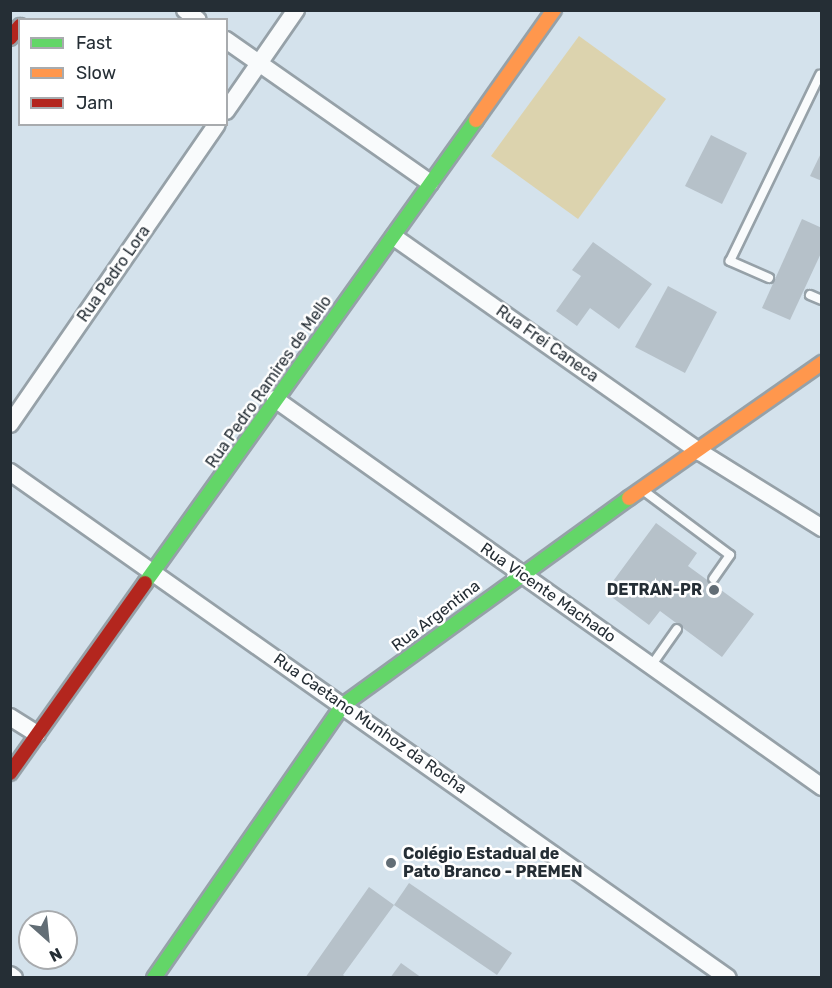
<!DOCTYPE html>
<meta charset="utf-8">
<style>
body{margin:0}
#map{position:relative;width:832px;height:988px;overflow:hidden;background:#d4e2ec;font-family:Rubik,sans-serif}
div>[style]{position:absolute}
.green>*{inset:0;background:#dcd3ae}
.building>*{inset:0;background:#b6c1c9}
.roads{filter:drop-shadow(2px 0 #96a1a8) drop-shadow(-2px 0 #96a1a8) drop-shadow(0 2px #96a1a8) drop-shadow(0 -2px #96a1a8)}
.lane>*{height:8px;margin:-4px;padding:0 4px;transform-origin:4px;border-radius:4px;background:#f9fbfc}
.street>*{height:16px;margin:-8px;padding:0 8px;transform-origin:8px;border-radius:8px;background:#f9fbfc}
.fast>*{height:14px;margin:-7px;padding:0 7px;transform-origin:7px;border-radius:7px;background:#63d668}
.slow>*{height:14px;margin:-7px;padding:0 7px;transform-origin:7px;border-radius:7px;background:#ff974d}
.jam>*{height:14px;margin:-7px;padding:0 7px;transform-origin:7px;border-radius:7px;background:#b3261e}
.dots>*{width:16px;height:16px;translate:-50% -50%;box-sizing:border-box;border:3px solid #fff;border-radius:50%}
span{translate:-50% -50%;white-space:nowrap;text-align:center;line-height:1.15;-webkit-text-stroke:5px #fff;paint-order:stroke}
.street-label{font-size:16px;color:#252e35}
.poi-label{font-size:16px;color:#252e35;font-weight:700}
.right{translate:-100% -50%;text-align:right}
.left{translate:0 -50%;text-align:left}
.frame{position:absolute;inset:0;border:12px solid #252e35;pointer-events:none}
.legend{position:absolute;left:18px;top:18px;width:210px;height:108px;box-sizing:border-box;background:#fff;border:2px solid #a8abae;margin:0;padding:8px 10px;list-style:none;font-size:18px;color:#252e35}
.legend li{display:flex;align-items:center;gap:12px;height:30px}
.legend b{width:30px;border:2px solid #a8abae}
.north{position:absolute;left:18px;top:910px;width:60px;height:60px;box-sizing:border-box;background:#fff;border:2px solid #a8abae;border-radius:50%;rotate:153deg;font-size:16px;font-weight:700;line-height:24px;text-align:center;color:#252e35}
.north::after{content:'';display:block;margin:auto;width:21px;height:27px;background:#626d75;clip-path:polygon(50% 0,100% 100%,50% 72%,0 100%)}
</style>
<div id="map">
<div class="green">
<div style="clip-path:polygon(579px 36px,666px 99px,578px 219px,491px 156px)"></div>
</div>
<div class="building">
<div style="clip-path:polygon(711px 135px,747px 153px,722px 204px,685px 186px)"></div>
<div style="clip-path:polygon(822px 151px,822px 181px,810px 176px)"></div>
<div style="clip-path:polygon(802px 219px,822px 228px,822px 251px,790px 320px,762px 308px)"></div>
<div style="clip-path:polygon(593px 242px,652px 284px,619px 329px,590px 308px,577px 326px,556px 311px,581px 276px,572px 270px)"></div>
<div style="clip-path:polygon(668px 286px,717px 312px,685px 373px,635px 347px)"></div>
<div style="clip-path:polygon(656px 523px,697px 553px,688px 566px,754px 614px,722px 657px,660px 611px,649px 625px,605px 592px)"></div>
<div style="clip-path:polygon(409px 883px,512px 953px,497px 975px,394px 905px)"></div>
<div style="clip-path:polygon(369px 887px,394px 905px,343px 975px,347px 978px,305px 978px)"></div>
<div style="clip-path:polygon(401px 963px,422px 978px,390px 978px)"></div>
</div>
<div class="roads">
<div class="lane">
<div style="left:769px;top:278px;width:43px;rotate:-156.4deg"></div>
<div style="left:730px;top:261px;width:207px;rotate:-64.2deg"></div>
<div style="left:810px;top:295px;width:13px;rotate:23deg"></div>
<div style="left:644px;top:491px;width:107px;rotate:36.7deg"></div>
<div style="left:730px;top:555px;width:29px;rotate:125deg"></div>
<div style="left:651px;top:666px;width:45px;rotate:-54.9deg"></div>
</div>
<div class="street">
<div style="left:185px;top:10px;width:16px;rotate:38deg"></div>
<div style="left:226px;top:40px;width:249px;rotate:35deg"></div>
<div style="left:226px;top:111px;width:123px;rotate:-55.3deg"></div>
<div style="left:394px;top:237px;width:374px;rotate:35.1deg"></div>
<div style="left:700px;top:452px;width:144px;rotate:31.9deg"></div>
<div style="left:275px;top:399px;width:671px;rotate:35.35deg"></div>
<div style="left:10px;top:424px;width:364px;rotate:-55.4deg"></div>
<div style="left:10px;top:472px;width:878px;rotate:35.17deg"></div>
<div style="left:10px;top:717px;width:32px;rotate:32deg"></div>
<div style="left:10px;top:975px;width:5px;rotate:37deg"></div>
</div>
<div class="fast">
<div style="left:145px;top:583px;width:569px;rotate:-54.44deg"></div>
<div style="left:154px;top:978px;width:332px;rotate:-55.3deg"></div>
<div style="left:343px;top:705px;width:353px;rotate:-35.9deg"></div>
</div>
<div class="slow">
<div style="left:476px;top:120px;width:135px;rotate:-54.7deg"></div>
<div style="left:629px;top:498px;width:236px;rotate:-35deg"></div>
</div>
<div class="jam">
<div style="left:10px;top:38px;width:16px;rotate:-50deg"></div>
<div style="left:10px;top:773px;width:233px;rotate:-54.6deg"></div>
</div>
</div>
<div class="dots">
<div style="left:714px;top:590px;background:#626d75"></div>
<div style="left:391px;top:863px;background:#626d75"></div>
</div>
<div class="street-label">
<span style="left:114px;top:274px;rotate:-55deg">Rua Pedro Lora</span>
<span style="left:547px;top:344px;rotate:35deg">Rua Frei Caneca</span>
<span style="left:269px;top:382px;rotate:-55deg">Rua Pedro Ramires de Mello</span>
<span style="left:548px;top:593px;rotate:35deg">Rua Vicente Machado</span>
<span style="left:436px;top:616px;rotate:-37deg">Rua Argentina</span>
<span style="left:370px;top:724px;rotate:35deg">Rua Caetano Munhoz da Rocha</span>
</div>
<div class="poi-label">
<span class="right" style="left:702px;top:590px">DETRAN-PR</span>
<span class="left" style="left:403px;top:863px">Colégio Estadual de<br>Pato Branco - PREMEN</span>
</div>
<div class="frame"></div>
<ul class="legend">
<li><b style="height:8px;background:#63d668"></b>Fast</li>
<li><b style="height:8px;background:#ff974d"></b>Slow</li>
<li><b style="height:8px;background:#b3261e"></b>Jam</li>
</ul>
<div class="north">N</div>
</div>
